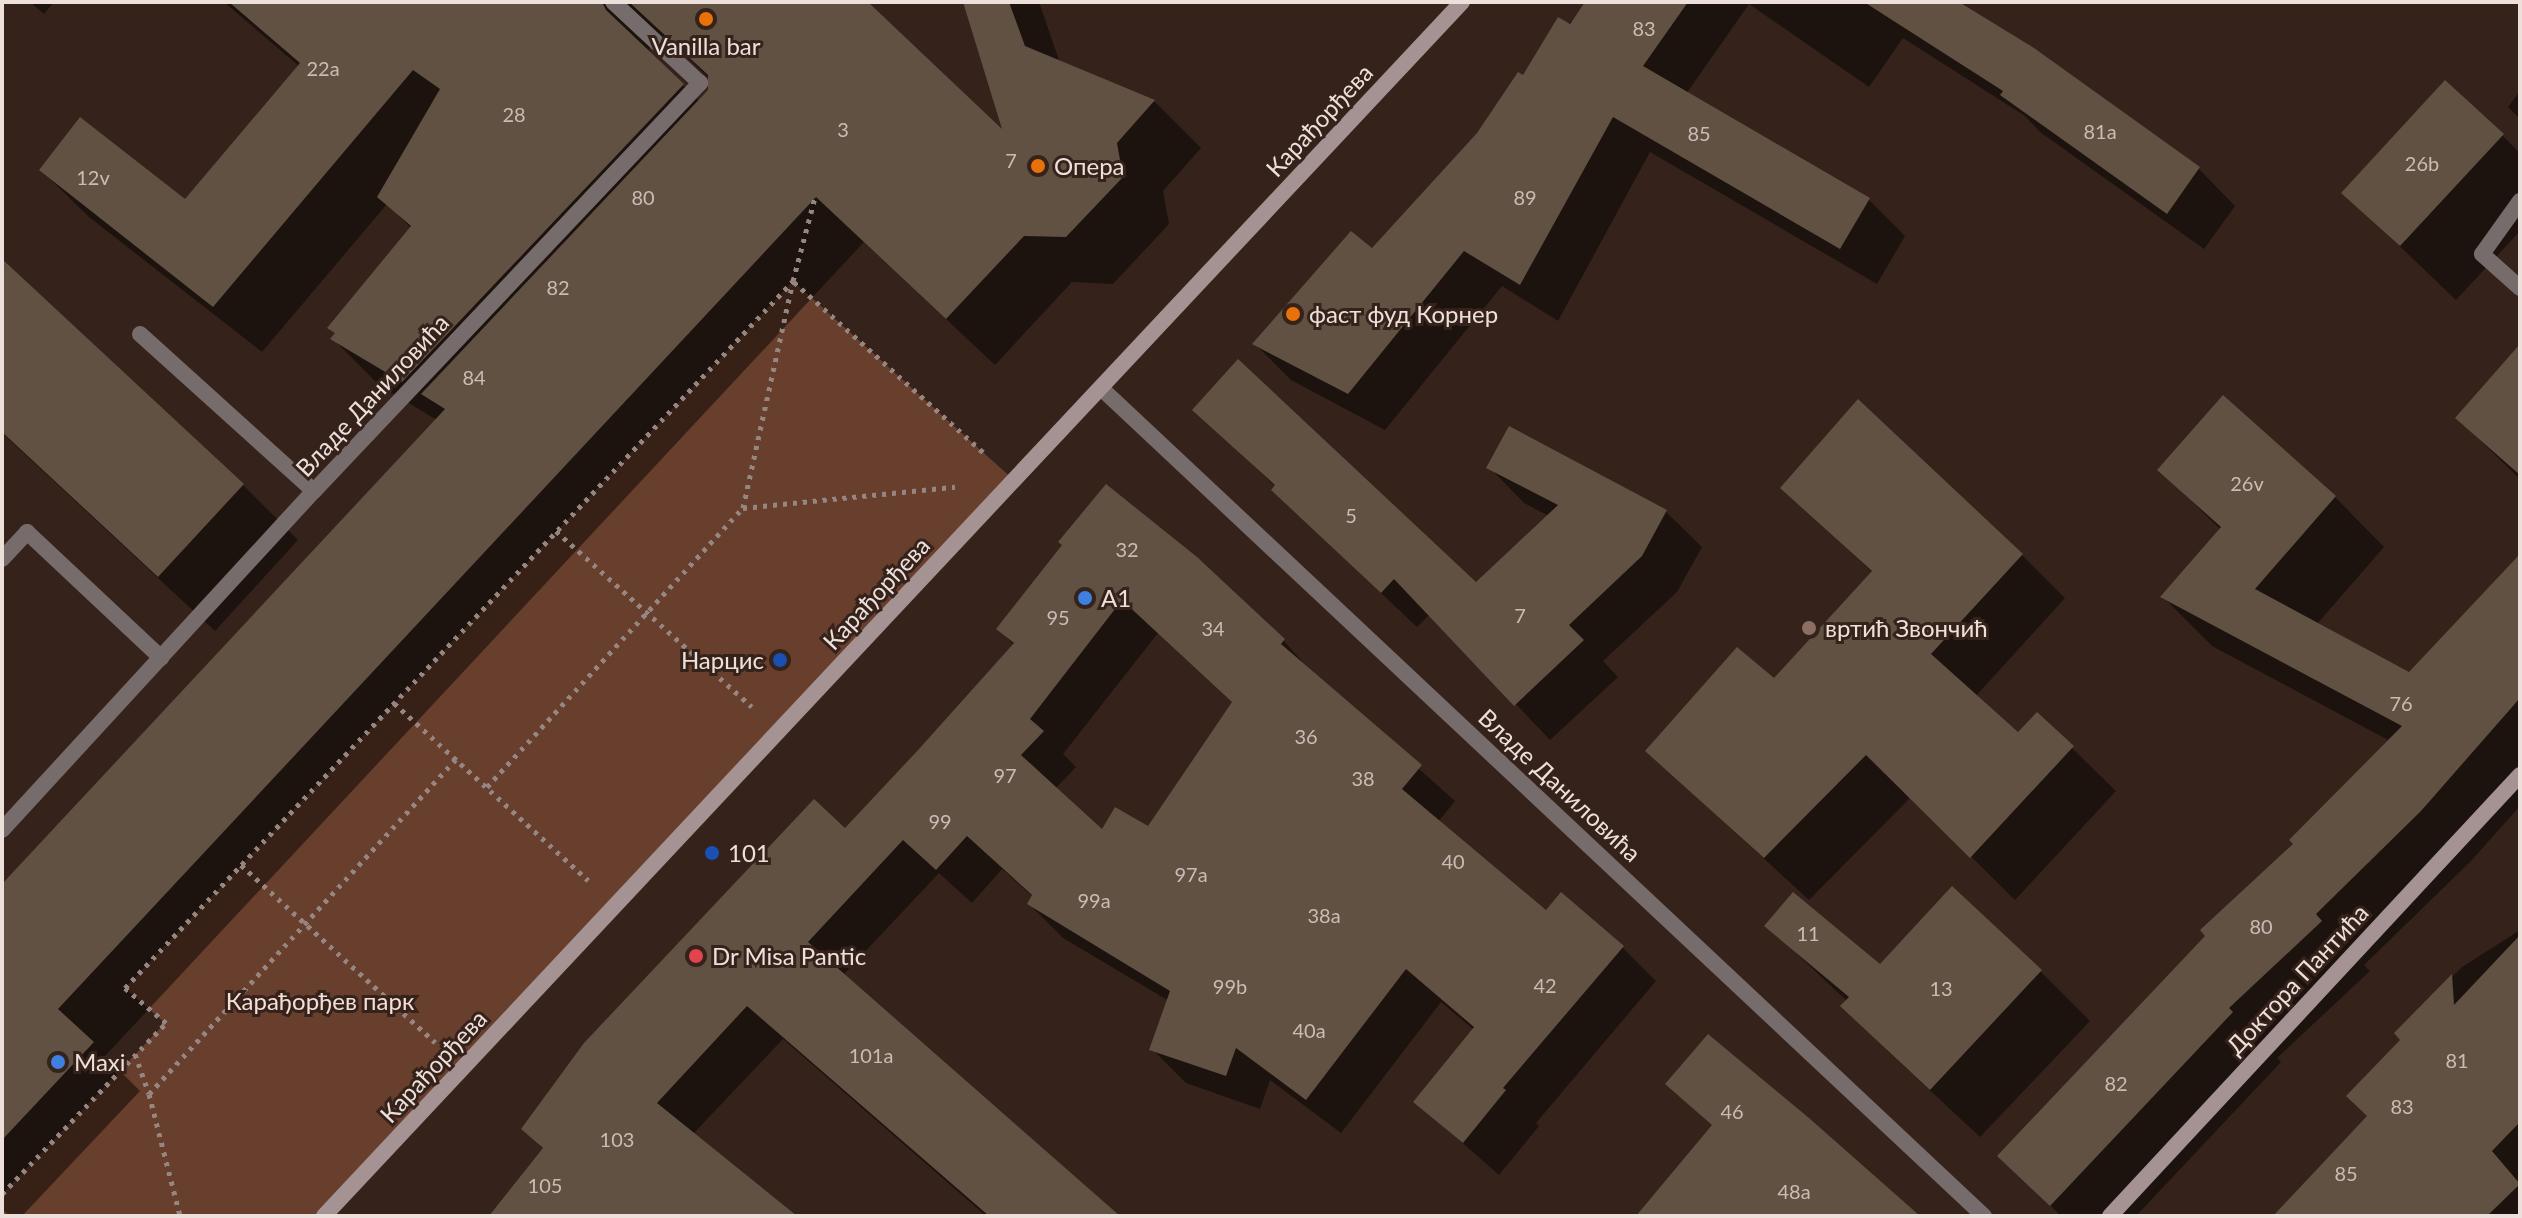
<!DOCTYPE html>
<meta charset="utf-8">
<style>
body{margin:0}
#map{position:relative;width:2522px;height:1218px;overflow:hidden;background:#35221b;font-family:Lato,sans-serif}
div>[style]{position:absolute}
.green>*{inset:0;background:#683e2c}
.shadow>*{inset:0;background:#0007}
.building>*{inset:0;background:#615142}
.path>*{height:5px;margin-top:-2.5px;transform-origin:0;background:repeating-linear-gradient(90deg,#968681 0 4px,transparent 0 10px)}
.lane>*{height:16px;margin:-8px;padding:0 8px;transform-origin:8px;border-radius:8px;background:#776c6c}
.street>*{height:16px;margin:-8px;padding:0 8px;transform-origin:8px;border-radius:8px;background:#776c6c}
.secondary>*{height:16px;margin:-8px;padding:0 8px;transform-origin:8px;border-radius:8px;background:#a59393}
.dots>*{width:22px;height:22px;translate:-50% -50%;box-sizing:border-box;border:4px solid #35221b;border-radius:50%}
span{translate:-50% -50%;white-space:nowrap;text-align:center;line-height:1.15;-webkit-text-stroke:6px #35221b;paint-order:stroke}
.number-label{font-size:20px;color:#cabcb5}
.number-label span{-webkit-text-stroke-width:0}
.poi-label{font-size:24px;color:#ede0db}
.left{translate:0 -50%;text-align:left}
.right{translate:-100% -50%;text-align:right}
.street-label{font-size:24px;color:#ede0db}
.park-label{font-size:24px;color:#f3dfd7}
.frame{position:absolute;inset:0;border:4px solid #ede0db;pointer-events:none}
</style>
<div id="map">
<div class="green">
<div style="clip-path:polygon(793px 281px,1015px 481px,324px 1216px,2px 1216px,2px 1194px,165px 1023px,125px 988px)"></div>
</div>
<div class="shadow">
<div style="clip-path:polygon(30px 2px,54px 2px,44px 14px)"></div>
<div style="clip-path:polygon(evenodd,224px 2px,865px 2px,1006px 136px,965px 2px,1039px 2px,1060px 63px,1154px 101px,1201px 148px,1163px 191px,1169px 224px,1113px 284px,1072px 282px,995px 365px,864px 242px,105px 1056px,140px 1091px,22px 1216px,10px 1216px,2px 1209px,2px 887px,437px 420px,380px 386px,333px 339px,412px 229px,387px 204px,262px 352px,89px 217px,41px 170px,185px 202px,300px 67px,224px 2px,653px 41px,670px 41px,712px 81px,710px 92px,700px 102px,651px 55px,649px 49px,653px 41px)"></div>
<div style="clip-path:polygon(1587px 2px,1958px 2px,2033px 50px,2199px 169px,2235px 206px,2204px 249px,2040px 132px,2025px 116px,1903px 38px,1869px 87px,1749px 4px,1686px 94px,1868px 199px,1905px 236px,1877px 284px,1650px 152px,1558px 321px,1502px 286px,1385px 430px,1291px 380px,1255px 344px,1372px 251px,1478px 134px)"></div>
<div style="clip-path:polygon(2520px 91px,2520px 119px,2508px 107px)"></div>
<div style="clip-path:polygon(2502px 135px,2520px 153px,2520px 231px,2456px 300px,2344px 193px)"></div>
<div style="clip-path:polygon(2px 266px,243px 485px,298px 540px,215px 631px,2px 433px)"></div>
<div style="clip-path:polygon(2520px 347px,2520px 479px,2457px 418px)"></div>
<div style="clip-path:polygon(2223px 398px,2335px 497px,2384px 547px,2317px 624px,2410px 675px,2520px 557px,2520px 806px,2471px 861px,2364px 965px,2370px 971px,2277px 1058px,2281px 1062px,2136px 1216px,2061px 1216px,2000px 1156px,2390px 741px,2212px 646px,2163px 597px,2221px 530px,2160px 470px)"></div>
<div style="clip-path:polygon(1195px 410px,1476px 585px,1549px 516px,1524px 503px,1489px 467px,1666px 512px,1702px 547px,1677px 592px,1603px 661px,1618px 677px,1550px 740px,1430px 614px,1417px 627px,1309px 525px,1276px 487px)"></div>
<div style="clip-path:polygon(1783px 488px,2022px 555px,2065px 598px,1975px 697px,2018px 735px,2037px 714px,2116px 791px,2015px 900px,1911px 797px,1809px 900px,1647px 751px,1774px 681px,1873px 573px)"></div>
<div style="clip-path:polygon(evenodd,1064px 545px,1283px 640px,1316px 677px,1455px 801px,1438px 822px,1547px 912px,1622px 947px,1656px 981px,1536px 1123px,1539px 1126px,1499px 1175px,1416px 1102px,1474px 1030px,1441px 1002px,1341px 1133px,1270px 1080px,1260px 1109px,1186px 1083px,1152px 1049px,1169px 1001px,1063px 938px,1029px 904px,1033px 897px,1002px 869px,972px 903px,939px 873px,843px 975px,1117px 1216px,986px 1216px,783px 1039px,693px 1134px,794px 1216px,492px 1216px,544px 1150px,523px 1129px,845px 831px,1014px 645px,998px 629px,1064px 545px,1158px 633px,1234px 703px,1148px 828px,1103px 832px,1055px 789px,1076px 767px,1063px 754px,1158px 633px)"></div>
<div style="clip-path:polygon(1767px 926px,1880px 966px,2040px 971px,2090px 1021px,1980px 1137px,1892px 1055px,1843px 1006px,1847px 1001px)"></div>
<div style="clip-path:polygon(2520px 930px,2520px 1216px,2276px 1216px,2370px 1117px,2403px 1040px,2396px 1033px,2462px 967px)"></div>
</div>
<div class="building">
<div style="clip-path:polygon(229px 2px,602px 2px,606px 10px,684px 84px,402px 382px,330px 339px,335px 333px,327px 328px,411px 226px,377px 197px,440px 89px,413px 70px,213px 307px,39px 170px,80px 117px,185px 199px,300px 63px)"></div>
<div style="clip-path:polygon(629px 2px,868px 2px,1002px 129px,963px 2px,1009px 2px,1025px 46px,1155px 100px,1117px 143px,1123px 177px,1066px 237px,1024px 236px,946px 319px,816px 197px,58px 1009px,94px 1042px,2px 1140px,2px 884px,445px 409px,421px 394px,708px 90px,708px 75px)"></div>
<div style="clip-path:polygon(1585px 2px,1688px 2px,1643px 66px,1870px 198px,1840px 249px,1613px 117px,1520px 285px,1464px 251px,1348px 394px,1252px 344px,1351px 231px,1372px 248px,1477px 133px,1518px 72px,1523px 75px,1558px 17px,1570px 24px)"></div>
<div style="clip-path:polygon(1864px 2px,1959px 2px,2034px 48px,2200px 167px,2167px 214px,2000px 95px,2003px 91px)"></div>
<div style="clip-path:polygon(2445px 80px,2504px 134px,2400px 246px,2341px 193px)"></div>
<div style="clip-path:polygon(2px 259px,244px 484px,158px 577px,2px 432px)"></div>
<div style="clip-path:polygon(2520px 344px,2520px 475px,2455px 418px)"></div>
<div style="clip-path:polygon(1238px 359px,1476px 582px,1558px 505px,1486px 468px,1509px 426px,1667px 510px,1642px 556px,1569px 625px,1584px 640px,1514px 706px,1394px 579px,1381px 593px,1271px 490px,1275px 485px,1192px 410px)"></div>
<div style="clip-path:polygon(2223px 395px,2336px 496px,2255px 589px,2409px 672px,2520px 554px,2520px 698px,2421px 811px,2316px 914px,2322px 921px,2229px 1008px,2233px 1012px,2050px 1206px,1997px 1156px,2205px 936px,2200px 930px,2293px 844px,2289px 840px,2402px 726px,2160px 597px,2221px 527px,2157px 470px)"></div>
<div style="clip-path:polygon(1858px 399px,2023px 554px,1931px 654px,2018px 732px,2037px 712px,2074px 746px,1970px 858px,1866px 755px,1764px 858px,1645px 751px,1737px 647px,1774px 678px,1872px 571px,1780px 488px)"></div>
<div style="clip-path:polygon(evenodd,1106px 484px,1197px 557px,1285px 639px,1281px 644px,1422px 765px,1402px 789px,1546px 910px,1561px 892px,1624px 946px,1503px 1088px,1506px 1090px,1463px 1143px,1413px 1102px,1474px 1027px,1406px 969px,1306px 1100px,1236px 1048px,1226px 1076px,1149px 1050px,1170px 991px,1027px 904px,1032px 895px,967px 836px,936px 870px,903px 840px,808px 942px,1120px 1216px,989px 1216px,747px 1006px,657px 1103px,797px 1216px,489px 1216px,543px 1148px,521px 1129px,584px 1043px,814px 799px,845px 828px,919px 749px,1014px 643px,996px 629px,1062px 545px,1058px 542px,1106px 484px,1122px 600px,1232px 702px,1148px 826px,1115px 807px,1102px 829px,1021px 755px,1044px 731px,1030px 719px,1122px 600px)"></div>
<div style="clip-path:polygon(1952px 886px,2042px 970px,1930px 1090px,1840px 1006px,1849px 997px,1764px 926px,1793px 892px,1880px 964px)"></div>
<div style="clip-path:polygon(2520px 935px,2520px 1122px,2492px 1151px,2520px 1184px,2487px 1216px,2273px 1216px,2367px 1116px,2346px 1096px,2400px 1040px,2394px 1033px,2452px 974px,2454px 1005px)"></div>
<div style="clip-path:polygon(1708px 1034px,1809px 1118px,1920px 1216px,1636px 1216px,1712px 1125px,1665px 1084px)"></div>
</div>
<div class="path">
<div style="left:794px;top:282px;width:257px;rotate:42deg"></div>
<div style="left:743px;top:508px;width:213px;rotate:-5.7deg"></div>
<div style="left:556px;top:531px;width:263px;rotate:41.9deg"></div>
<div style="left:394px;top:703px;width:263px;rotate:42.4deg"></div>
<div style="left:487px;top:787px;width:379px;rotate:-47.5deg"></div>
<div style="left:743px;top:508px;width:232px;rotate:-77.6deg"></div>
<div style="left:793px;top:281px;width:87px;rotate:-75.3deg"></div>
<div style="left:241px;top:865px;width:263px;rotate:42.4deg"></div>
<div style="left:135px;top:1054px;width:42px;rotate:70.7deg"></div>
<div style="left:149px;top:1094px;width:126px;rotate:75.7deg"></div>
<div style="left:149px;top:1094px;width:454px;rotate:-47.5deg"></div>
<div style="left:2px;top:1194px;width:237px;rotate:-46.2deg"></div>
<div style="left:166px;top:1023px;width:54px;rotate:-139.5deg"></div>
<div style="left:125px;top:988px;width:973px;rotate:-46.62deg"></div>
</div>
<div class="lane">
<div style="left:2520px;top:201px;width:65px;rotate:125.6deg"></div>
<div style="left:2482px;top:254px;width:51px;rotate:41.8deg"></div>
<div style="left:140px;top:334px;width:234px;rotate:42.1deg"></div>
<div style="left:2px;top:559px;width:37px;rotate:-47deg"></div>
<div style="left:27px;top:532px;width:184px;rotate:43.2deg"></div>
<div style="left:2px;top:830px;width:461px;rotate:-47.4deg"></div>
<div style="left:314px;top:491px;width:562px;rotate:-46.59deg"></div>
<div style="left:700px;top:83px;width:119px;rotate:-137deg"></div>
</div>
<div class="street">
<div style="left:1102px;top:389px;width:1209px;rotate:43.16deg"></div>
</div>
<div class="secondary">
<div style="left:324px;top:1216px;width:1664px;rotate:-46.85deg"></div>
<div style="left:2110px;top:1216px;width:602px;rotate:-47.09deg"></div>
</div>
<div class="dots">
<div style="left:706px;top:19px;background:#e8710a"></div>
<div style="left:1038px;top:166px;background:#e8710a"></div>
<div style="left:1293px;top:314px;background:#e8710a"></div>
<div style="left:1085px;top:598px;background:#3f7fe0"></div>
<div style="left:1809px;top:628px;background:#8d6e63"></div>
<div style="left:780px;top:660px;background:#1a4fb4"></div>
<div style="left:712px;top:853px;background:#1a4fb4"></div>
<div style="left:696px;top:956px;background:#e0444e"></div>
<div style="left:58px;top:1062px;background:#3f7fe0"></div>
</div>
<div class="number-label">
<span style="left:1644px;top:28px">83</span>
<span style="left:323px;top:68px">22a</span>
<span style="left:514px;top:114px">28</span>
<span style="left:843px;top:129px">3</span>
<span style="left:2100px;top:131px">81a</span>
<span style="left:1699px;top:133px">85</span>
<span style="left:1011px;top:160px">7</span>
<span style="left:2422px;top:163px">26b</span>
<span style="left:93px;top:177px">12v</span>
<span style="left:643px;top:197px">80</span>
<span style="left:1525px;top:197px">89</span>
<span style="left:558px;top:287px">82</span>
<span style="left:474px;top:377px">84</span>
<span style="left:2247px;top:483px">26v</span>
<span style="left:1351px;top:515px">5</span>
<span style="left:1127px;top:549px">32</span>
<span style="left:1520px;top:615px">7</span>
<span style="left:1058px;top:617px">95</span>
<span style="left:1213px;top:628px">34</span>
<span style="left:2401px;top:703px">76</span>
<span style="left:1306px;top:736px">36</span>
<span style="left:1005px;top:775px">97</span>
<span style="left:1363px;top:778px">38</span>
<span style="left:940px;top:821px">99</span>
<span style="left:1453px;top:861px">40</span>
<span style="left:1191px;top:874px">97a</span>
<span style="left:1094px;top:900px">99a</span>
<span style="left:1324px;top:915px">38a</span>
<span style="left:2261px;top:926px">80</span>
<span style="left:1808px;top:933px">11</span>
<span style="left:1545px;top:985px">42</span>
<span style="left:1230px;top:986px">99b</span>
<span style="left:1941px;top:988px">13</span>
<span style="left:1309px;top:1030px">40a</span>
<span style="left:871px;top:1055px">101a</span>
<span style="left:2457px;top:1060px">81</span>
<span style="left:2116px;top:1083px">82</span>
<span style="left:2402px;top:1106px">83</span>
<span style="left:1732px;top:1111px">46</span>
<span style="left:617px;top:1139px">103</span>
<span style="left:2346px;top:1173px">85</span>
<span style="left:545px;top:1185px">105</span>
<span style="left:1794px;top:1191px">48a</span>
</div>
<div class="poi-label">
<span style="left:706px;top:46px">Vanilla bar</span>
<span class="left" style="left:1054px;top:166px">Опера</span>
<span class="left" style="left:1309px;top:314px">фаст фуд Корнер</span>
<span class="left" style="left:1101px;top:598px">A1</span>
<span class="left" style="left:1825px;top:628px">вртић Звончић</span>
<span class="right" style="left:764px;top:660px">Нарцис</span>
<span class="left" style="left:728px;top:853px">101</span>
<span class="left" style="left:712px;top:956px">Dr Misa Pantic</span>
<span class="left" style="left:74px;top:1062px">Maxi</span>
</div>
<div class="street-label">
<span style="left:1319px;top:120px;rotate:-47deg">Карађорђева</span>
<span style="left:372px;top:395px;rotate:-47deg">Владе Даниловића</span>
<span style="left:876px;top:593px;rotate:-47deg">Карађорђева</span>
<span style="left:1560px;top:785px;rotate:43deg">Владе Даниловића</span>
<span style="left:2297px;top:979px;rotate:-47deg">Доктора Пантића</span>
<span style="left:433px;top:1066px;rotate:-47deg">Карађорђева</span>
</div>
<div class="park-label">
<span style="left:320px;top:1001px">Карађорђев парк</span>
</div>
<div class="frame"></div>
</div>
